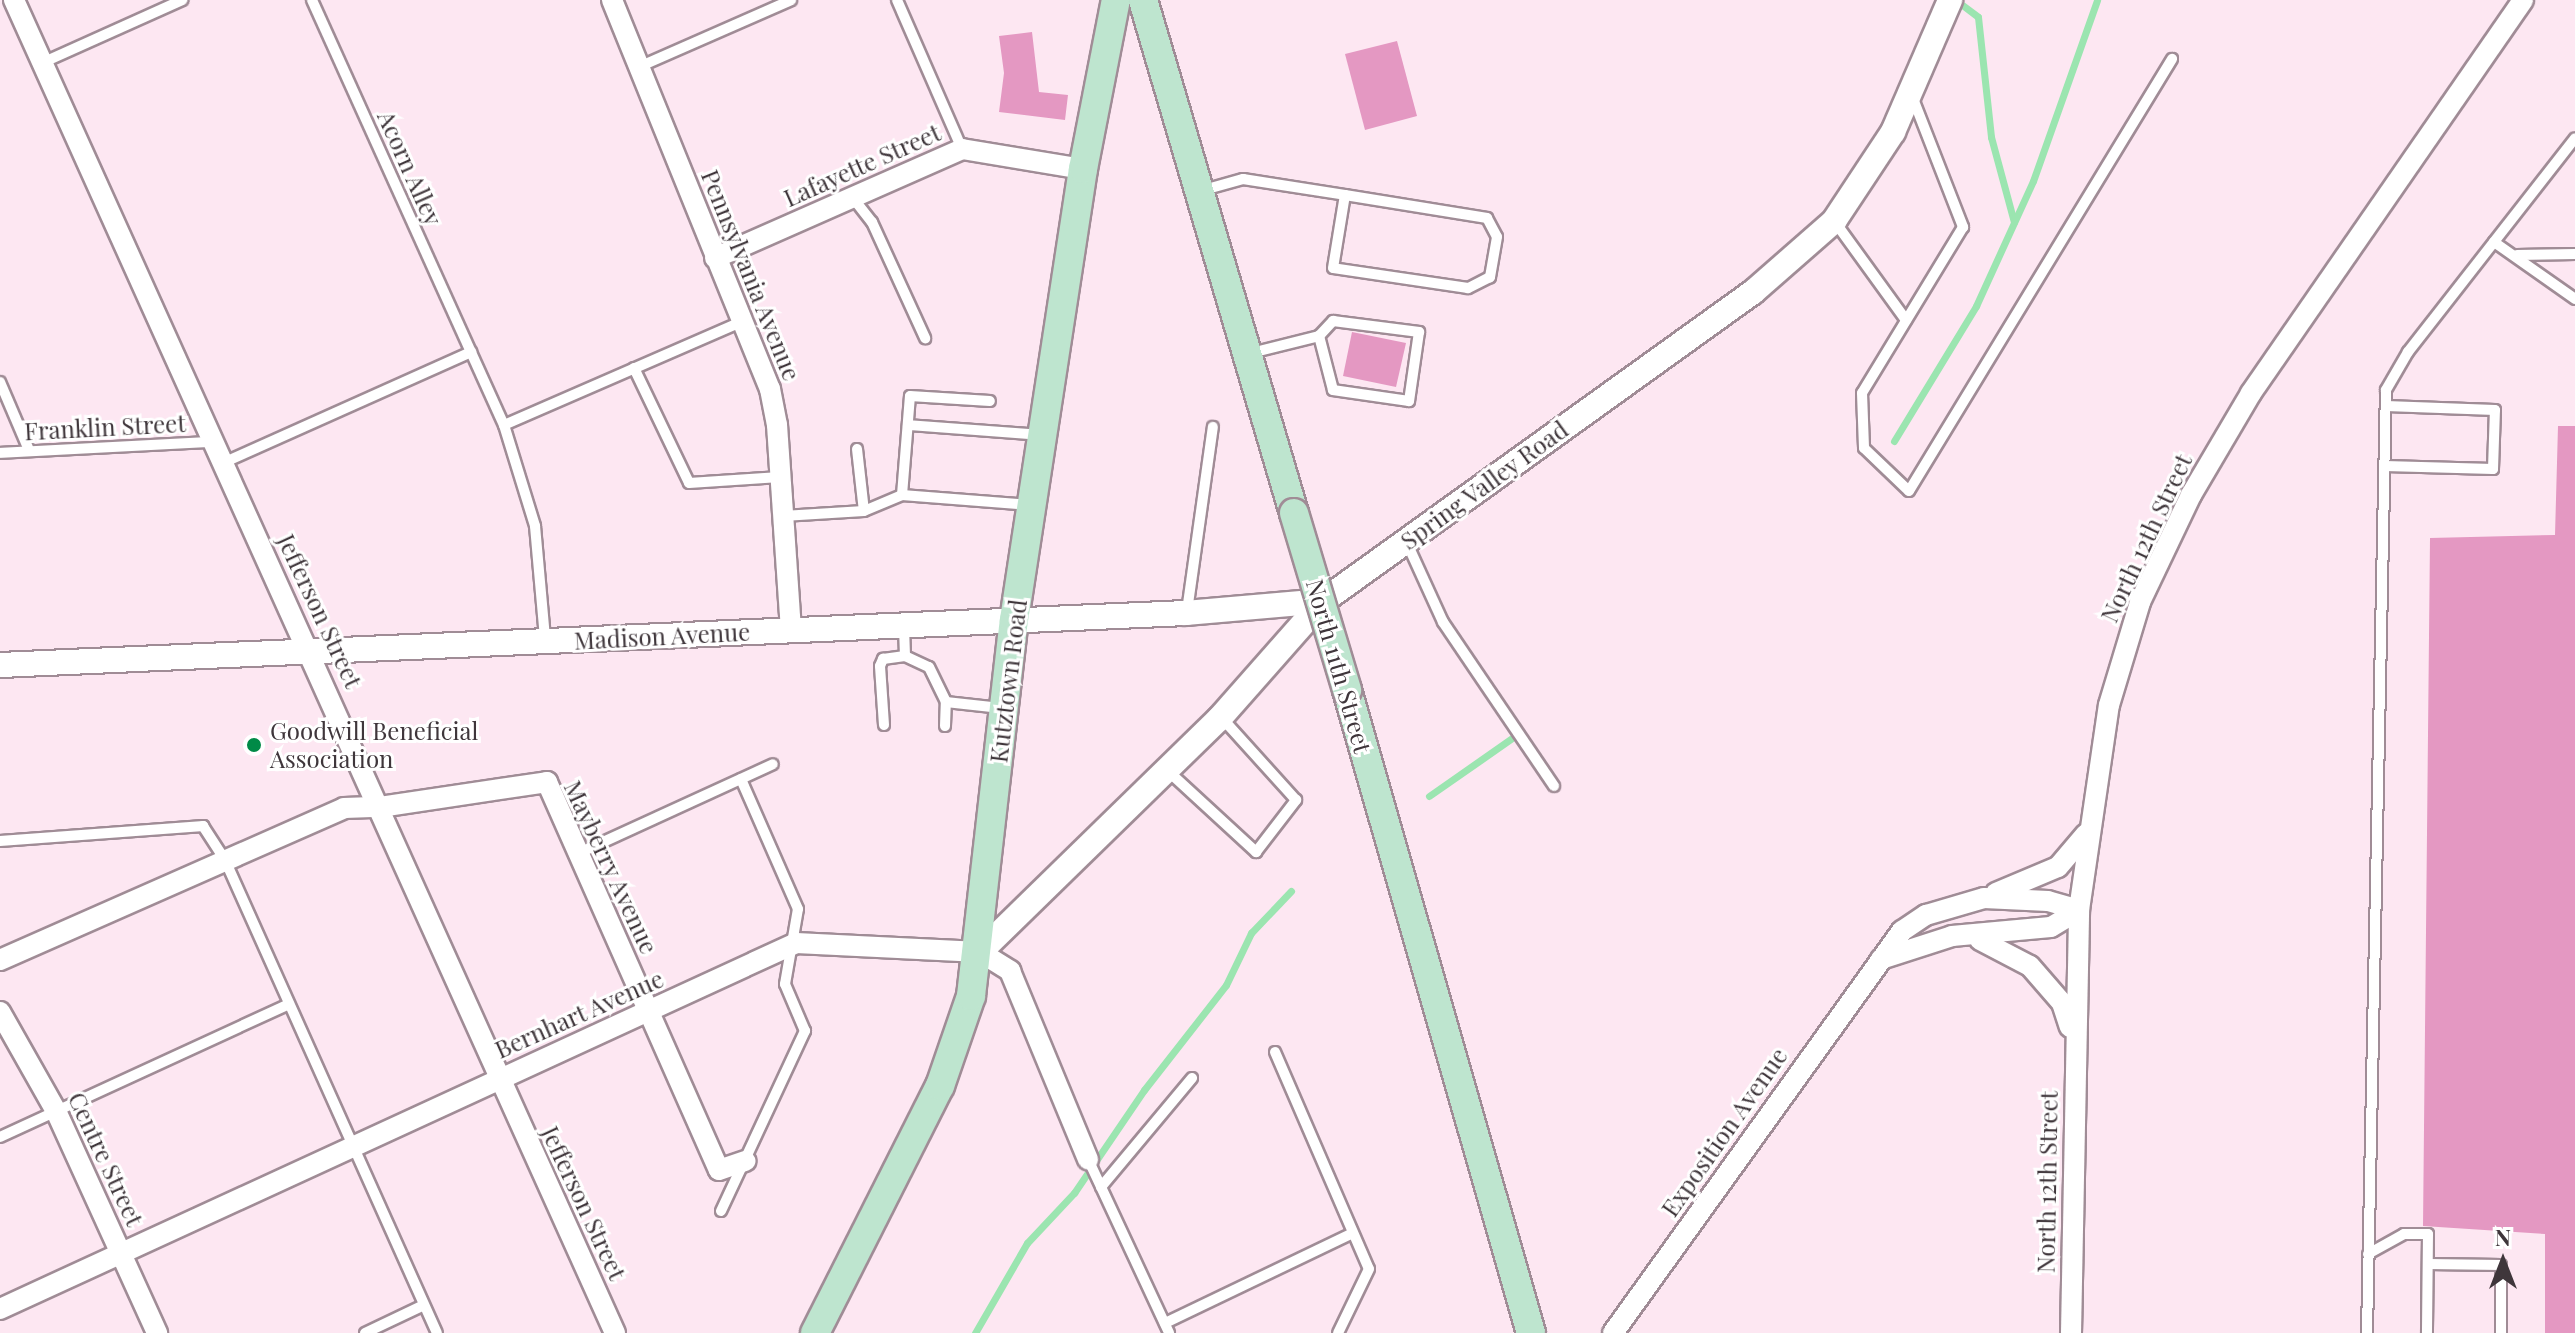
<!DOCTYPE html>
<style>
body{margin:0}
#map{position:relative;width:2575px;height:1333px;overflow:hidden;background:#fde7f2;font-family:"Playfair Display",serif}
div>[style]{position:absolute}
.stream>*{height:7px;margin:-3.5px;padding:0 3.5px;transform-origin:3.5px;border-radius:3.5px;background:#9be5b0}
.building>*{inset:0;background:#e498c2}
.roads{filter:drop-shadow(2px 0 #a08c96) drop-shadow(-2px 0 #a08c96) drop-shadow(0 2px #a08c96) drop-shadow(0 -2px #a08c96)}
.service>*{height:10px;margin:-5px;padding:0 5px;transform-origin:5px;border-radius:5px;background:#fff}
.minor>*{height:20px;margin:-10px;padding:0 10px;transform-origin:10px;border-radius:10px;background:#fff}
.tertiary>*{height:24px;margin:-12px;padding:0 12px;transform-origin:12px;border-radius:12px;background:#fff}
.secondary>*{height:28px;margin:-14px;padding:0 14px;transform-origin:14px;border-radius:14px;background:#bee5cf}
.bridges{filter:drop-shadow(2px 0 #a08c96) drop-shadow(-2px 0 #a08c96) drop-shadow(0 2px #a08c96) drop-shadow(0 -2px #a08c96)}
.secondary-bridge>*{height:28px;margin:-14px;padding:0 14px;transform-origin:14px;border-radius:14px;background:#bee5cf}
.dots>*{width:22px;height:22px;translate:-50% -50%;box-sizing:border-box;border:4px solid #fff;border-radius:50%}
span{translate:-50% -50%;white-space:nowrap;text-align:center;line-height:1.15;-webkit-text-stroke:6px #fff;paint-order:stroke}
.street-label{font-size:24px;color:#3f363b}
.poi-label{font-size:24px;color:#3f363b}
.left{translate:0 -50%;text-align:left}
.north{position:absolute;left:2463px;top:1221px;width:80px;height:80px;-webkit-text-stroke:6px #fff;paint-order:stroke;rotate:0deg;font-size:22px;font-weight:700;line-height:32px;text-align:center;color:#3f363b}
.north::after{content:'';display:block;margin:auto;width:28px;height:36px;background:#3f363b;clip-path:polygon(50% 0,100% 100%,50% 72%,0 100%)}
</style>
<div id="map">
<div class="stream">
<div style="left:1961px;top:4px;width:21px;rotate:37deg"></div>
<div style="left:1978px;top:17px;width:121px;rotate:83.8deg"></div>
<div style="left:1991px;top:137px;width:88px;rotate:74.9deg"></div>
<div style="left:1894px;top:441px;width:158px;rotate:-58.7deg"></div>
<div style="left:1976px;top:306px;width:137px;rotate:-65.5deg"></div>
<div style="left:2033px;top:181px;width:192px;rotate:-70.5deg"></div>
<div style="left:1429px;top:796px;width:101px;rotate:-34.9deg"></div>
<div style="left:975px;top:1333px;width:104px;rotate:-60deg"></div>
<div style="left:1027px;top:1243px;width:69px;rotate:-46.8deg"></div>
<div style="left:1074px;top:1193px;width:125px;rotate:-55.8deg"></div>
<div style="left:1144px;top:1090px;width:133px;rotate:-52deg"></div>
<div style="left:1226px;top:985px;width:58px;rotate:-64.3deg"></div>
<div style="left:1251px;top:933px;width:58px;rotate:-46.4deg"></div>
</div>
<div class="building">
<div style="clip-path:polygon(1032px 32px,1039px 92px,1068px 95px,1065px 120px,999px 112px,1004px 73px,999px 36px)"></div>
<div style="clip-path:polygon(1397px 41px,1417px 116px,1365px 130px,1345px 54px)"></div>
<div style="clip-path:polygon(1352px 332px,1406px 343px,1396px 387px,1343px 376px)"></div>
<div style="clip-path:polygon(2558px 426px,2575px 426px,2575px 1333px,2545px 1333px,2545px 1234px,2423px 1226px,2430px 538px,2555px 535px)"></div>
</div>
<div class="roads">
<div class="service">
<div style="left:312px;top:0;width:466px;rotate:65.7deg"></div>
<div style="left:504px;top:425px;width:106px;rotate:72.9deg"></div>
<div style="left:535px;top:526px;width:113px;rotate:84.9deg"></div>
<div style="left:897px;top:0;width:163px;rotate:66.4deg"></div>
<div style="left:42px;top:63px;width:154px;rotate:-24.2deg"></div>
<div style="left:641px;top:66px;width:164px;rotate:-23.7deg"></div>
<div style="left:1912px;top:96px;width:141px;rotate:68.7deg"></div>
<div style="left:1963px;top:227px;width:194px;rotate:121.3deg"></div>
<div style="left:1862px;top:393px;width:55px;rotate:87.9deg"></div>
<div style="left:1864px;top:448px;width:62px;rotate:43.7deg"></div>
<div style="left:1909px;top:491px;width:506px;rotate:-58.67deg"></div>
<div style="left:1200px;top:191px;width:45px;rotate:-15.6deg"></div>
<div style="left:1243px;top:179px;width:103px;rotate:8.9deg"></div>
<div style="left:1345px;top:195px;width:144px;rotate:9.2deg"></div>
<div style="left:1487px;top:218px;width:21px;rotate:62deg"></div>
<div style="left:1497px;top:237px;width:41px;rotate:99.9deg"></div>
<div style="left:1490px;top:277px;width:25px;rotate:153deg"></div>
<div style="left:1468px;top:288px;width:136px;rotate:-171.6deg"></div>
<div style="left:1333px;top:268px;width:74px;rotate:-80.7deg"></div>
<div style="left:853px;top:198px;width:31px;rotate:52deg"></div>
<div style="left:872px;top:222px;width:128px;rotate:65.4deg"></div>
<div style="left:1835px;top:222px;width:121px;rotate:54.1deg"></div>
<div style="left:2494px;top:242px;width:99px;rotate:35.1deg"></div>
<div style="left:2517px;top:255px;width:58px;rotate:-1deg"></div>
<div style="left:1247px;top:354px;width:74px;rotate:-14deg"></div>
<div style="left:1319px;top:336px;width:21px;rotate:-47deg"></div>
<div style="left:1333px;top:321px;width:87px;rotate:7.3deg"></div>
<div style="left:1419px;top:332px;width:70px;rotate:98.2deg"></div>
<div style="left:1409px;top:401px;width:77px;rotate:-171.8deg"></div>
<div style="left:1333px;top:390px;width:56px;rotate:-104.5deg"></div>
<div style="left:634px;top:368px;width:127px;rotate:64.4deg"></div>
<div style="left:689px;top:483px;width:91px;rotate:-3.8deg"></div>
<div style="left:0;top:382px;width:74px;rotate:66.9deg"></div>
<div style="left:504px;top:425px;width:258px;rotate:-23.5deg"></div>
<div style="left:908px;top:425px;width:133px;rotate:4.3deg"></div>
<div style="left:857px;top:449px;width:62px;rotate:83.6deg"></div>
<div style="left:0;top:453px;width:213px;rotate:-3deg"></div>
<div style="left:223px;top:463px;width:272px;rotate:-24.1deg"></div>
<div style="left:2385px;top:466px;width:108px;rotate:1.6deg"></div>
<div style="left:2493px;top:469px;width:59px;rotate:-88.1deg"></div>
<div style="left:2495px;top:410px;width:109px;rotate:-177.9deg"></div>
<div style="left:902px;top:495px;width:129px;rotate:4.4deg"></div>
<div style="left:783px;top:516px;width:81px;rotate:-3.5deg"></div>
<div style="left:864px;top:511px;width:41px;rotate:-22.8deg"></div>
<div style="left:902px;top:495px;width:99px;rotate:-85.4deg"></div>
<div style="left:910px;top:396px;width:80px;rotate:3.6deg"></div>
<div style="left:1407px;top:543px;width:87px;rotate:65.5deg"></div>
<div style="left:1443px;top:622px;width:198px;rotate:55.9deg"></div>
<div style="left:1187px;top:611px;width:186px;rotate:-82deg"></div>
<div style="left:905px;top:656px;width:26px;rotate:25deg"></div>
<div style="left:929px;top:667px;width:39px;rotate:64deg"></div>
<div style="left:946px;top:702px;width:55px;rotate:6.2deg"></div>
<div style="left:884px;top:725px;width:59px;rotate:-93.9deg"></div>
<div style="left:880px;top:666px;width:8px;rotate:-67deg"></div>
<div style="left:883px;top:659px;width:22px;rotate:-8deg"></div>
<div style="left:905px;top:656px;width:30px;rotate:-92deg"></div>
<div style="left:945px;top:726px;width:24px;rotate:-88deg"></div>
<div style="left:1168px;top:771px;width:120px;rotate:42.6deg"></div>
<div style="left:1256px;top:852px;width:66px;rotate:-52.4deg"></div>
<div style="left:1296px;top:800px;width:112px;rotate:-132.1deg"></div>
<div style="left:0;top:841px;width:204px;rotate:-4.2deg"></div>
<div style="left:203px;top:826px;width:40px;rotate:57.1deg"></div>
<div style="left:225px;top:860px;width:518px;rotate:65.86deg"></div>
<div style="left:579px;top:853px;width:213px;rotate:-24.6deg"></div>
<div style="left:1275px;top:1052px;width:236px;rotate:66.6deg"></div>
<div style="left:1369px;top:1269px;width:71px;rotate:115.8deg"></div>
<div style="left:0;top:1137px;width:318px;rotate:-24.7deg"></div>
<div style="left:1088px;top:1159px;width:192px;rotate:65deg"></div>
<div style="left:1101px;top:1187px;width:142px;rotate:-50.1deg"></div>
<div style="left:721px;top:1211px;width:199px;rotate:-65deg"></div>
<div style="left:805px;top:1031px;width:51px;rotate:-113.1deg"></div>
<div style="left:785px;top:984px;width:76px;rotate:-80.2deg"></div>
<div style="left:798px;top:909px;width:142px;rotate:-113.7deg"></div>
<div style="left:2368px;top:1254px;width:41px;rotate:-29.1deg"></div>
<div style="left:2404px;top:1234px;width:24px"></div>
<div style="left:2428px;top:1234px;width:99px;rotate:90.6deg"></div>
<div style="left:2428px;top:1264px;width:73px;rotate:0.8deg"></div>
<div style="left:2501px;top:1265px;width:68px;rotate:90deg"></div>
<div style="left:1165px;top:1323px;width:208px;rotate:-25.6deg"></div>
<div style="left:365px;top:1333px;width:65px;rotate:-25.4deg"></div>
<div style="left:2367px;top:1333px;width:943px;rotate:-88.85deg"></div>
<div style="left:2386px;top:390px;width:44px;rotate:-59.9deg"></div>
<div style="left:2408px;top:352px;width:271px;rotate:-52deg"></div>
</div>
<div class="minor">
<div style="left:14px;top:0;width:1462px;rotate:65.73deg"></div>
<div style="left:612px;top:0;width:420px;rotate:67.9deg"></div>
<div style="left:770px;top:389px;width:37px;rotate:79deg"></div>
<div style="left:777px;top:425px;width:204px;rotate:86.1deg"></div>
<div style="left:715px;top:258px;width:270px;rotate:-23.8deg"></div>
<div style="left:962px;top:149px;width:123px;rotate:9.4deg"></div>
<div style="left:1996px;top:893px;width:67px;rotate:-22.8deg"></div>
<div style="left:2058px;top:867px;width:43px;rotate:-49.7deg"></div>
<div style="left:1980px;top:940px;width:56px;rotate:27.5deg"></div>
<div style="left:2030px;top:966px;width:49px;rotate:49.1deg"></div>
<div style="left:2062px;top:1003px;width:25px;rotate:72deg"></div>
<div style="left:1881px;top:959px;width:75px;rotate:-17.9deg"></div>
<div style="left:1952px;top:936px;width:99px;rotate:-5.2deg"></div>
<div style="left:2051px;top:927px;width:33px;rotate:-31deg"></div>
<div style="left:0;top:960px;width:376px;rotate:-23.8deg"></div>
<div style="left:344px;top:808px;width:36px;rotate:-2deg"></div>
<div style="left:380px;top:807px;width:169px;rotate:-8.5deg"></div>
<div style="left:547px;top:782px;width:424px;rotate:66.1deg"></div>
<div style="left:719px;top:1170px;width:28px;rotate:-19deg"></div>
<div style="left:0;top:1012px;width:114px;rotate:60.5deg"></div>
<div style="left:56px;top:1111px;width:244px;rotate:65.5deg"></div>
<div style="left:0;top:1309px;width:876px;rotate:-24.69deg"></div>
<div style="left:796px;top:943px;width:184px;rotate:2.8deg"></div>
<div style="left:980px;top:952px;width:36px;rotate:32deg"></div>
<div style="left:1010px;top:971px;width:204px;rotate:67.5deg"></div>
<div style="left:1613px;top:1333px;width:495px;rotate:-54.3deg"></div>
<div style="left:1902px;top:931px;width:29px;rotate:-34deg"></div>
<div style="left:1926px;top:915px;width:60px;rotate:-16.3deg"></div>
<div style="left:1984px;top:898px;width:64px;rotate:2.7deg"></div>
<div style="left:2048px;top:901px;width:32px;rotate:16deg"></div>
<div style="left:2071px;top:1333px;width:423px;rotate:-88.9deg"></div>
<div style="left:2079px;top:910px;width:207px;rotate:-81.7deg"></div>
<div style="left:2109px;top:705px;width:108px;rotate:-73.2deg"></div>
<div style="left:2140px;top:602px;width:119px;rotate:-64.5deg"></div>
<div style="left:2191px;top:495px;width:118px;rotate:-59.5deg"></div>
<div style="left:2251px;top:393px;width:478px;rotate:-55.3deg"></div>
</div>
<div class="tertiary">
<div style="left:0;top:665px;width:1187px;rotate:-2.51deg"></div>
<div style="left:1186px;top:613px;width:138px;rotate:-5deg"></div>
<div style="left:980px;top:952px;width:334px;rotate:-44.3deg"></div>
<div style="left:1219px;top:719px;width:157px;rotate:-48.6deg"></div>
<div style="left:1323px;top:601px;width:530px;rotate:-35.7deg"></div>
<div style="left:1753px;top:292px;width:108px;rotate:-41.2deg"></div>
<div style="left:1834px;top:221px;width:107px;rotate:-56.5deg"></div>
<div style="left:1893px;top:132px;width:144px;rotate:-66.6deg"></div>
</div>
<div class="secondary">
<div style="left:1143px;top:0;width:535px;rotate:73.6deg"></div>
<div style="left:1347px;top:690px;width:669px;rotate:74.03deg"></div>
<div style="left:815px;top:1333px;width:277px;rotate:-63.2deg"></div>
<div style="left:940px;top:1086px;width:95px;rotate:-71deg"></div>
<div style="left:971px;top:996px;width:378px;rotate:-83.5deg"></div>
<div style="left:1014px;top:620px;width:456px;rotate:-81.3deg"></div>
<div style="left:1083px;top:169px;width:172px;rotate:-79deg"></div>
</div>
</div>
<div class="bridges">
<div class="secondary-bridge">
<div style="left:1294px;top:513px;width:185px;rotate:73.3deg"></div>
</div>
</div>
<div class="dots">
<div style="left:254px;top:745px;background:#008a47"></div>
</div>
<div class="street-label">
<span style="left:862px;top:165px;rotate:-24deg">Lafayette Street</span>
<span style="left:410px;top:168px;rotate:66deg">Acorn Alley</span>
<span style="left:751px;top:275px;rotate:68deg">Pennsylvania Avenue</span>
<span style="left:105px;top:427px;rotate:-3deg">Franklin Street</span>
<span style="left:1484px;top:485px;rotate:-36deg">Spring Valley Road</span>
<span style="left:2146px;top:538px;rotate:-65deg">North 12th Street</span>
<span style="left:320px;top:611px;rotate:65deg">Jefferson Street</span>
<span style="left:662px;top:636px;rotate:-3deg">Madison Avenue</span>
<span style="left:1339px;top:666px;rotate:74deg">North 11th Street</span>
<span style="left:1008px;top:681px;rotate:-83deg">Kutztown Road</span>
<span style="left:611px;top:867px;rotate:65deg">Mayberry Avenue</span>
<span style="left:579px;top:1014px;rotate:-24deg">Bernhart Avenue</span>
<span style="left:1724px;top:1132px;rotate:-55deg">Exposition Avenue</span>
<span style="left:106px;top:1159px;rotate:65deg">Centre Street</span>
<span style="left:2047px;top:1182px;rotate:-89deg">North 12th Street</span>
<span style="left:584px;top:1203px;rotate:65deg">Jefferson Street</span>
</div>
<div class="poi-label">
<span class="left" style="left:270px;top:745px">Goodwill Beneficial<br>Association</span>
</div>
<div class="north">N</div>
</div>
